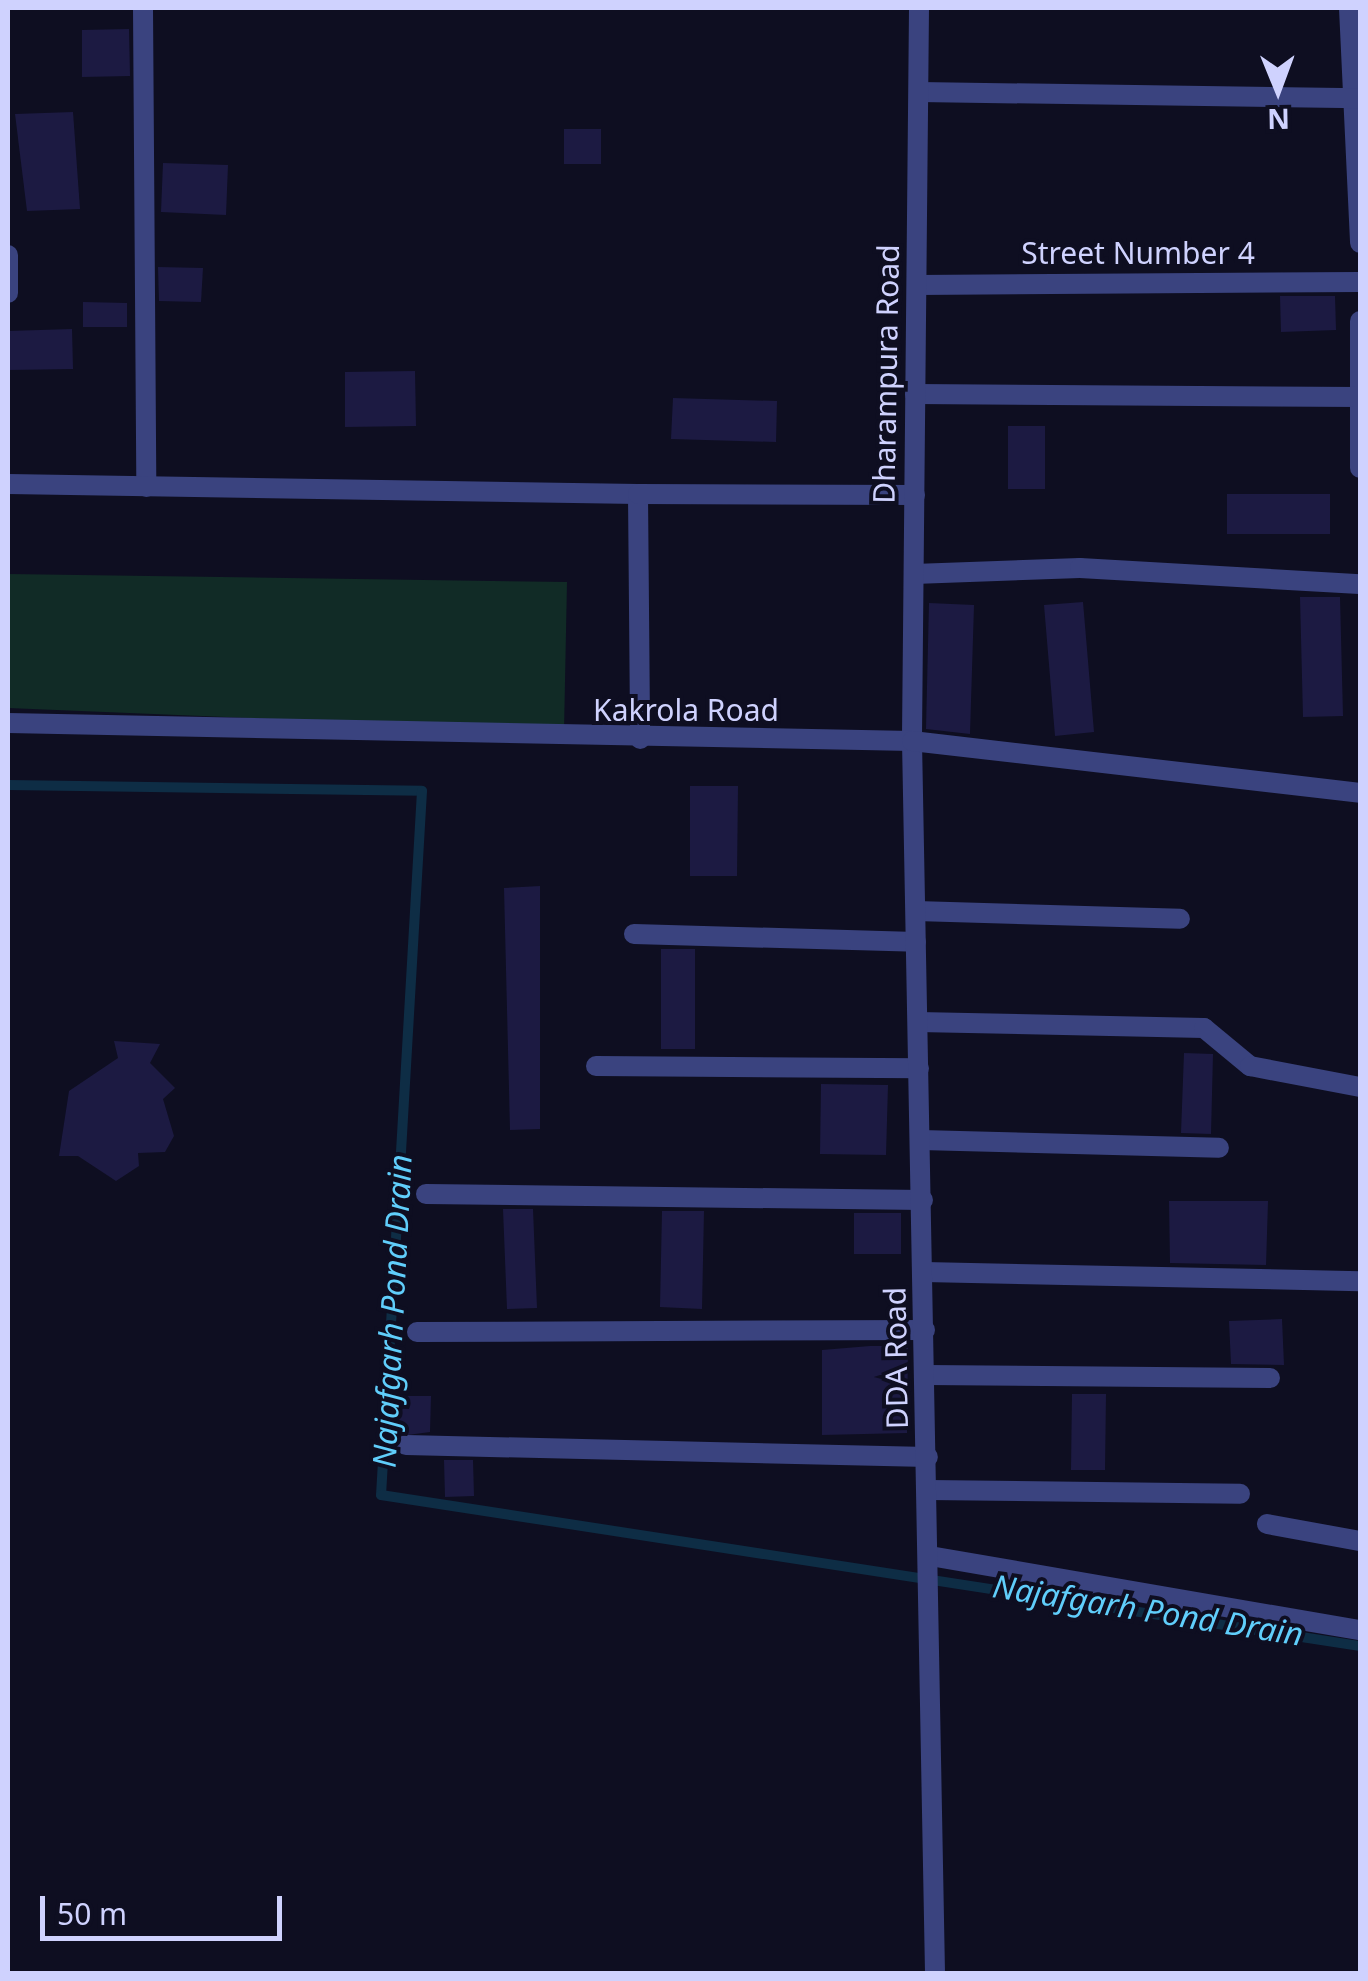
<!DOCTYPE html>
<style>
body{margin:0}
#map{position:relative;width:1368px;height:1981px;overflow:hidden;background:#0e0e21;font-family:"Noto Sans",sans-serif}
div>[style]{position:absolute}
.green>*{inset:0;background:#112b26}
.stream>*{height:10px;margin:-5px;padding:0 5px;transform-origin:5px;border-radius:5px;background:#0e2d45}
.building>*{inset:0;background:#1c1a42}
.minor>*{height:20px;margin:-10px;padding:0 10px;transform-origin:10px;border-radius:10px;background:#3a437f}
.tertiary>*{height:20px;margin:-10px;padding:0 10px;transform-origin:10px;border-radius:10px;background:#3a437f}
span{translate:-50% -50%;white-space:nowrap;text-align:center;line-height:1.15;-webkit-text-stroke:8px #0e0e21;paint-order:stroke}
.street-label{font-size:30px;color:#cfd2fe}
.water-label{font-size:32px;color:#60cefb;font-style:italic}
.frame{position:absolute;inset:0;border:10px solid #cfd2fe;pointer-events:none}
.north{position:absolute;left:1228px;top:40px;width:100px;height:100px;-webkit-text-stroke:8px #0e0e21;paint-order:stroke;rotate:179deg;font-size:28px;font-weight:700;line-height:40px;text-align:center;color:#cfd2fe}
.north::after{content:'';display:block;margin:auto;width:35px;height:45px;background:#cfd2fe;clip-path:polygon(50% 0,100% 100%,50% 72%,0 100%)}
.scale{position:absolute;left:40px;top:1896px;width:242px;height:45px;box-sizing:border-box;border:5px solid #cfd2fe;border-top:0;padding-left:12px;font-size:30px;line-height:35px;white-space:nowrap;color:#cfd2fe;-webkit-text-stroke:8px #0e0e21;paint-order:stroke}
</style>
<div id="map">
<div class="green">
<div style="clip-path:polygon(8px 574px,567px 582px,564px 731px,8px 708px)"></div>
</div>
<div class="stream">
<div style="left:8px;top:785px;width:414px;rotate:0.8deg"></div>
<div style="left:422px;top:791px;width:705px;rotate:93.33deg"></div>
<div style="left:381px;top:1495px;width:991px;rotate:8.77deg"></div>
</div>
<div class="building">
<div style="clip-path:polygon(129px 29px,130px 76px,82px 77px,82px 30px)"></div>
<div style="clip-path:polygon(73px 112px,80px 209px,27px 211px,15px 114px)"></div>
<div style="clip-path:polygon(564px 129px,601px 129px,601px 164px,564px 164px)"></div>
<div style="clip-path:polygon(163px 163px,228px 165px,226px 215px,161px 212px)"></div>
<div style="clip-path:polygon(158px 267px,203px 268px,201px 302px,159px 301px)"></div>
<div style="clip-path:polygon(1280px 296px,1335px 296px,1336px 330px,1281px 332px)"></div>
<div style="clip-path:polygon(83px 302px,127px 303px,127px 327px,83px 327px)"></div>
<div style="clip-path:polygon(72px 329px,73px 369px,8px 370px,8px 331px)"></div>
<div style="clip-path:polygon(415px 371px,416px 426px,345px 427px,345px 372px)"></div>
<div style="clip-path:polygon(673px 398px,777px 401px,776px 442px,671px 439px)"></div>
<div style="clip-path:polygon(1008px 426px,1045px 426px,1045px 489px,1008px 489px)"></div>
<div style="clip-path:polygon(1227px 494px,1330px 494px,1330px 534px,1227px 534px)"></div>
<div style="clip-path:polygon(1300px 597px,1340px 597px,1343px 716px,1303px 717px)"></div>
<div style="clip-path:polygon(1083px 602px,1094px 732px,1055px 736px,1044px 605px)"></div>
<div style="clip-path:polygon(929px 603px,974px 605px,970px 734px,926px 729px)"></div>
<div style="clip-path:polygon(690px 786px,738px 786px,737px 876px,690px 876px)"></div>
<div style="clip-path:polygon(540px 886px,540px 1129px,510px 1130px,504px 888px)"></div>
<div style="clip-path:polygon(661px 949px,695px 949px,695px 1049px,661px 1049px)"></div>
<div style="clip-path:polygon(114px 1041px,160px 1044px,150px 1063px,175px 1088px,163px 1099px,174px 1136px,165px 1152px,138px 1153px,139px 1166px,116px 1181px,78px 1156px,59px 1156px,69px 1091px,118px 1058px)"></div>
<div style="clip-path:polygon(1184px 1053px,1213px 1054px,1211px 1134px,1181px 1133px)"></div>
<div style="clip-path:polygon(821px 1084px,888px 1085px,886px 1155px,820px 1154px)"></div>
<div style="clip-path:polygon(1169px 1201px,1268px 1201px,1266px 1265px,1170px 1263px)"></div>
<div style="clip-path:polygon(503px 1209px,533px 1209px,537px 1308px,507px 1309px)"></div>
<div style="clip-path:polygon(662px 1211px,704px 1211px,702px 1309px,660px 1307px)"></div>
<div style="clip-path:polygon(854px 1213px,901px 1213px,901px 1254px,854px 1254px)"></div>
<div style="clip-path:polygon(1282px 1319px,1284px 1365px,1231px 1364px,1229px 1321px)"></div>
<div style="clip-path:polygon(870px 1346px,908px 1346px,907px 1433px,822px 1435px,822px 1350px)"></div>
<div style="clip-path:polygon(1072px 1394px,1106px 1394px,1105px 1470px,1071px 1470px)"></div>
<div style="clip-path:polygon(394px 1396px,431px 1396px,430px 1432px,393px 1437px)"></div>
<div style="clip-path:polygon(444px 1460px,473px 1460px,474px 1496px,445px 1497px)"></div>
</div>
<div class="minor">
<div style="left:143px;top:8px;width:479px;rotate:89.6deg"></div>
<div style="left:1349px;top:8px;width:235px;rotate:87.3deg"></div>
<div style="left:919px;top:92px;width:441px;rotate:0.8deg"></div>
<div style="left:8px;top:255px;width:38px;rotate:90deg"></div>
<div style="left:917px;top:285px;width:443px;rotate:-0.4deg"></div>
<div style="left:1360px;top:321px;width:147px;rotate:90deg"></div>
<div style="left:915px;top:394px;width:445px;rotate:0.4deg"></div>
<div style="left:8px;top:484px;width:630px;rotate:0.91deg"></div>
<div style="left:638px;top:494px;width:245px;rotate:89.5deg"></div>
<div style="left:638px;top:494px;width:277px;rotate:0.2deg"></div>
<div style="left:914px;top:574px;width:166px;rotate:-2.1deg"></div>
<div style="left:1080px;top:568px;width:280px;rotate:3.3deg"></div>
<div style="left:916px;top:911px;width:264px;rotate:1.7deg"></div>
<div style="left:634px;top:934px;width:282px;rotate:1.6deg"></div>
<div style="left:918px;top:1022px;width:286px;rotate:1.2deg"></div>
<div style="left:1204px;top:1028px;width:60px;rotate:39.6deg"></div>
<div style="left:1250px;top:1066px;width:112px;rotate:10.8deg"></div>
<div style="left:596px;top:1066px;width:323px;rotate:0.4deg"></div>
<div style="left:921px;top:1140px;width:298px;rotate:1.5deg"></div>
<div style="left:426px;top:1194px;width:497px;rotate:0.7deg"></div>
<div style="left:924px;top:1272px;width:436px;rotate:1.2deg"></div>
<div style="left:417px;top:1332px;width:508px;rotate:-0.23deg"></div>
<div style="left:926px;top:1375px;width:344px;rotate:0.5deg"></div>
<div style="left:406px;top:1445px;width:522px;rotate:1.32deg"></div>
<div style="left:928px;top:1490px;width:312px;rotate:0.7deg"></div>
<div style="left:1267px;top:1524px;width:95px;rotate:10.4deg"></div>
<div style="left:930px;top:1556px;width:436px;rotate:9.8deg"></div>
</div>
<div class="tertiary">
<div style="left:919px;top:8px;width:733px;rotate:90.55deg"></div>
<div style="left:912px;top:741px;width:1233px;rotate:88.93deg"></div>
<div style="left:8px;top:723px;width:904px;rotate:1.14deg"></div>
<div style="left:912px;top:741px;width:451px;rotate:6.6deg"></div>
</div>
<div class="street-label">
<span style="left:1138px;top:253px">Street Number 4</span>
<span style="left:886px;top:374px;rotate:-89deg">Dharampura Road</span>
<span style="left:686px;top:710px">Kakrola Road</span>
<span style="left:896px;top:1358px;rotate:-91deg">DDA Road</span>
</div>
<div class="water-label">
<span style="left:392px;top:1311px;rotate:-87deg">Najafgarh Pond Drain</span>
<span style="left:1148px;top:1610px;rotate:9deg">Najafgarh Pond Drain</span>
</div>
<div class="frame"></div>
<div class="north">N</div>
<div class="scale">50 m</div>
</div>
